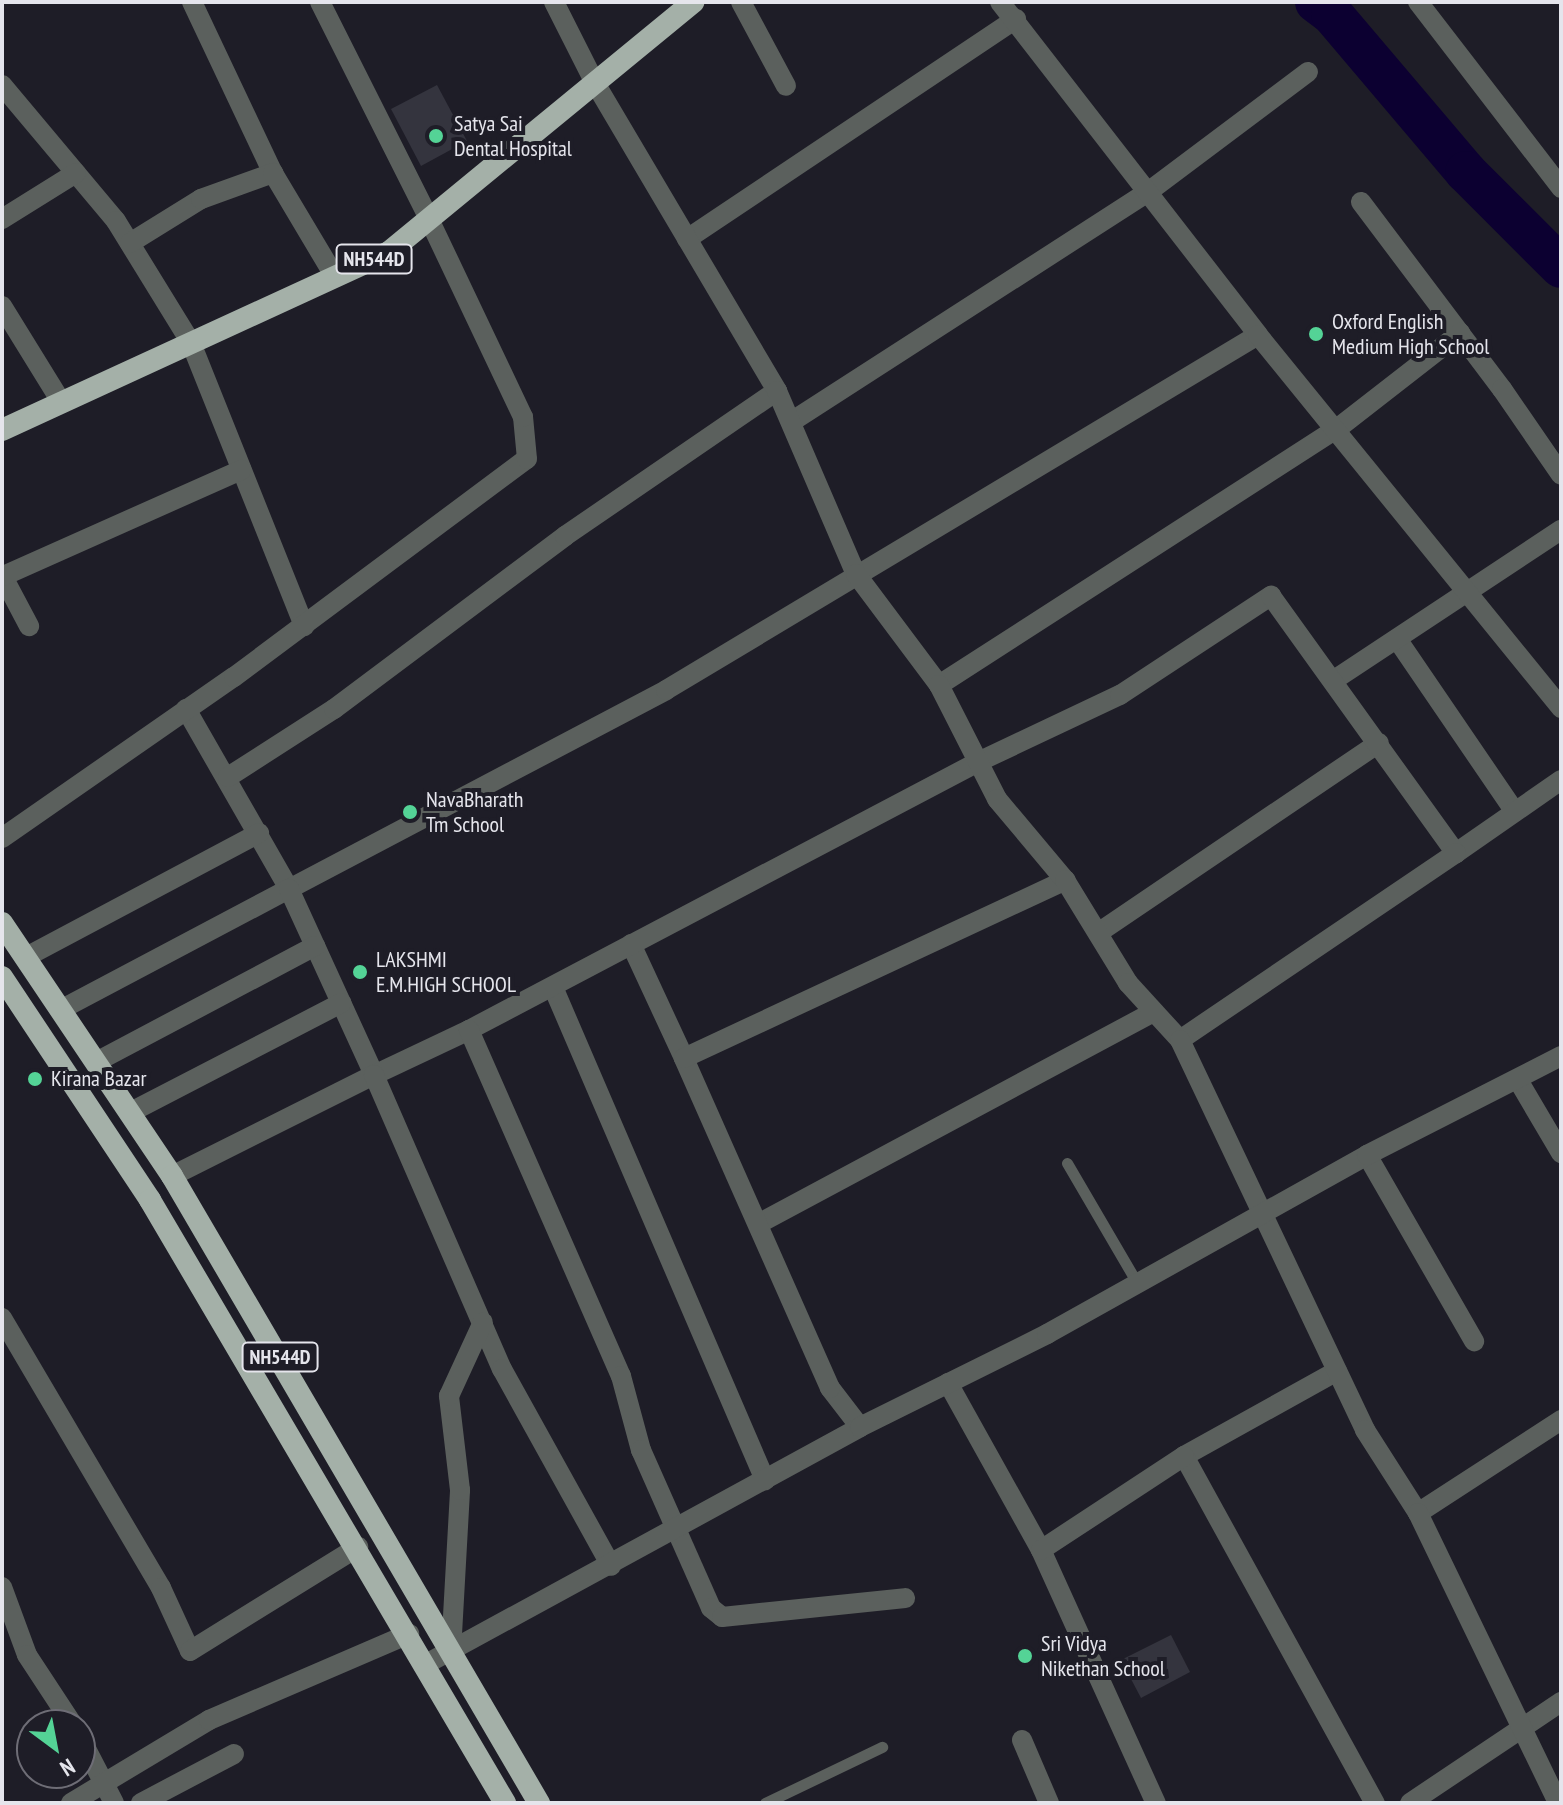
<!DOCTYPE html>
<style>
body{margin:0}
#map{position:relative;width:1563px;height:1805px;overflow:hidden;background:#1e1d27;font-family:"PT Sans Narrow",sans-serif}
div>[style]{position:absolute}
.river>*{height:42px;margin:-21px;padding:0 21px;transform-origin:21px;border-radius:21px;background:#0c0031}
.building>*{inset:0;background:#34343e}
.service>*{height:11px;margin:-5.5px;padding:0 5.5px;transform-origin:5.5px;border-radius:5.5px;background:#5b605d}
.minor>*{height:20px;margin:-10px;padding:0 10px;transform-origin:10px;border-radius:10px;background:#5b605d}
.tertiary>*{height:20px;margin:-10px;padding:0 10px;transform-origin:10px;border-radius:10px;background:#5b605d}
.trunk>*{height:22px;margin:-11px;padding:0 11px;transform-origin:11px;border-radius:11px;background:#a4b0a8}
.dots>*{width:22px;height:22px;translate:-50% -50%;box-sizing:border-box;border:4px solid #1e1d27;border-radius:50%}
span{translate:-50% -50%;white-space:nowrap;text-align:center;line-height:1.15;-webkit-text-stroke:8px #1e1d27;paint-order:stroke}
.shield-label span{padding:2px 6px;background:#1e1d27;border:2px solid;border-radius:6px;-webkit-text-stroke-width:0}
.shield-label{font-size:20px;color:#e5e5ec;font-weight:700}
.poi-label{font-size:22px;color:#e5e5ec}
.left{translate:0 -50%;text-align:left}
.frame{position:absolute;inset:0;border:4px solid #e5e5ec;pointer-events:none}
.north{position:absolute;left:16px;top:1709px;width:80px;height:80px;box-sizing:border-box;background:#1e1d27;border:2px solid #6e6d76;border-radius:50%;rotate:148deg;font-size:22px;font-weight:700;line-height:32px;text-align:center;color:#e5e5ec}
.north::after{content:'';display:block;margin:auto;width:28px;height:36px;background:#54d396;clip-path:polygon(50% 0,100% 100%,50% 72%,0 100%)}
</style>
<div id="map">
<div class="river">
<div style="left:1316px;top:2px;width:20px;rotate:37deg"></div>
<div style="left:1332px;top:14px;width:207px;rotate:49.7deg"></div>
<div style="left:1466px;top:172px;width:134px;rotate:45deg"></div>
</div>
<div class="building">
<div style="clip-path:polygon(437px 85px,467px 141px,421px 166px,391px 109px)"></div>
<div style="clip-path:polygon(1171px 1635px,1190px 1672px,1141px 1698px,1121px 1660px)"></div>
</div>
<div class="service">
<div style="left:1067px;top:1163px;width:139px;rotate:59.7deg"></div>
<div style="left:765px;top:1803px;width:130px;rotate:-25.6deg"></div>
</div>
<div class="minor">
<div style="left:192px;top:2px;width:189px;rotate:64.7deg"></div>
<div style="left:320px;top:2px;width:243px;rotate:63.3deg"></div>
<div style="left:554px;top:2px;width:91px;rotate:63.2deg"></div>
<div style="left:741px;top:2px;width:95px;rotate:61.8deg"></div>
<div style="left:1418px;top:2px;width:235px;rotate:52.4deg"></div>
<div style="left:2px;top:85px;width:177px;rotate:50deg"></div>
<div style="left:116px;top:221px;width:143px;rotate:58.4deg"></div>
<div style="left:191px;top:343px;width:305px;rotate:68.2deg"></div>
<div style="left:1361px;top:202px;width:234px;rotate:53deg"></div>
<div style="left:1502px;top:389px;width:104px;rotate:55.5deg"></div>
<div style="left:2px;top:219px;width:87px;rotate:-31.9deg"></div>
<div style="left:687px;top:239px;width:396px;rotate:-33.8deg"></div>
<div style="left:130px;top:243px;width:84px;rotate:-31.8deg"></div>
<div style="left:201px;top:199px;width:77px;rotate:-19.9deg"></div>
<div style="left:273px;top:173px;width:121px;rotate:59.2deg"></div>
<div style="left:2px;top:306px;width:114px;rotate:58.3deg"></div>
<div style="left:791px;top:422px;width:425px;rotate:-32.8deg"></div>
<div style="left:1148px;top:192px;width:200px;rotate:-36.9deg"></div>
<div style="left:2px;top:575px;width:58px;rotate:62.1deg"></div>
<div style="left:3px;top:576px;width:261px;rotate:-24deg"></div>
<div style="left:1397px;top:639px;width:209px;rotate:55.7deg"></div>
<div style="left:1334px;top:680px;width:272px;rotate:-33.5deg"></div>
<div style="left:939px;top:685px;width:475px;rotate:-32.8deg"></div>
<div style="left:1338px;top:428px;width:155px;rotate:-37.9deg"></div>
<div style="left:186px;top:709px;width:207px;rotate:60.2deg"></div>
<div style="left:289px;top:889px;width:426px;rotate:-27.8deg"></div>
<div style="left:666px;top:690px;width:690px;rotate:-30.95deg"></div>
<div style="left:228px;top:777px;width:126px;rotate:-32.7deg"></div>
<div style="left:334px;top:709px;width:289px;rotate:-36.8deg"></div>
<div style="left:565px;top:536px;width:257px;rotate:-34.4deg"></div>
<div style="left:1456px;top:853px;width:128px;rotate:-34.8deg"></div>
<div style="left:1098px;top:933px;width:339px;rotate:-34.1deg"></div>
<div style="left:631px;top:944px;width:126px;rotate:65.1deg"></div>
<div style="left:26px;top:957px;width:264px;rotate:-28deg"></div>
<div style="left:553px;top:987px;width:537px;rotate:66.73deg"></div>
<div style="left:62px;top:1009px;width:257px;rotate:-27.9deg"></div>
<div style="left:289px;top:889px;width:205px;rotate:65.4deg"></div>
<div style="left:374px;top:1075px;width:105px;rotate:-25.3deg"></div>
<div style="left:469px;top:1030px;width:575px;rotate:-27.77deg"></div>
<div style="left:978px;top:762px;width:157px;rotate:-25.3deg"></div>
<div style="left:1120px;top:695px;width:181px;rotate:-33.3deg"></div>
<div style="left:1271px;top:596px;width:317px;rotate:54.3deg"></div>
<div style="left:1456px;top:853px;width:333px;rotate:145.9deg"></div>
<div style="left:469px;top:1030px;width:378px;rotate:66.3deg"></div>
<div style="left:621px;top:1376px;width:77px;rotate:74.9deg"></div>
<div style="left:641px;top:1450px;width:173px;rotate:66.1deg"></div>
<div style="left:711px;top:1608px;width:14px;rotate:39deg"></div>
<div style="left:722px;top:1617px;width:184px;rotate:-5.9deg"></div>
<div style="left:96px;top:1062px;width:248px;rotate:-27.9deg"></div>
<div style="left:1518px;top:1080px;width:85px;rotate:59.5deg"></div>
<div style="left:131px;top:1112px;width:237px;rotate:-27.4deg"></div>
<div style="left:1367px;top:1155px;width:215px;rotate:60.1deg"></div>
<div style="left:172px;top:1176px;width:226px;rotate:-26.6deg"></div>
<div style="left:374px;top:1075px;width:321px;rotate:66.5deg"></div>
<div style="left:502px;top:1369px;width:225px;rotate:61deg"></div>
<div style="left:758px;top:1224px;width:449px;rotate:-28.2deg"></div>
<div style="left:2px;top:1318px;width:313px;rotate:59.5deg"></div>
<div style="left:161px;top:1588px;width:69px;rotate:65.3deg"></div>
<div style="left:190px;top:1651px;width:198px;rotate:-31.8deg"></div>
<div style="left:1337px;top:1371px;width:175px;rotate:150.9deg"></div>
<div style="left:1184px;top:1456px;width:396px;rotate:61.2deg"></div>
<div style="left:948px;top:1383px;width:191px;rotate:60.9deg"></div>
<div style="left:1041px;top:1550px;width:278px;rotate:65.6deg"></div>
<div style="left:860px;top:1427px;width:49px;rotate:-127.6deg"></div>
<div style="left:830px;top:1388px;width:361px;rotate:-113.9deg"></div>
<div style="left:684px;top:1058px;width:421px;rotate:-25deg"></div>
<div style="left:1418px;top:1513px;width:171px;rotate:-33deg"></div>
<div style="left:1041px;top:1550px;width:171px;rotate:-33.3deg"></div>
<div style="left:2px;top:1587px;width:72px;rotate:69.8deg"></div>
<div style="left:27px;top:1655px;width:84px;rotate:56.7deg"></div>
<div style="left:451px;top:1652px;width:162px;rotate:-86.8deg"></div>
<div style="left:460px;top:1490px;width:95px;rotate:-96.7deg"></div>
<div style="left:449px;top:1396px;width:81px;rotate:-65.3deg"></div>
<div style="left:80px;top:1737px;width:74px;rotate:62.7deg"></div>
<div style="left:1022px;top:1740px;width:69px;rotate:66.8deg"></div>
<div style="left:71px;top:1803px;width:161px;rotate:-31deg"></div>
<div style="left:209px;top:1720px;width:218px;rotate:-23.3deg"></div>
<div style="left:141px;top:1803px;width:105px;rotate:-27.8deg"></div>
<div style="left:1410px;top:1803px;width:182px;rotate:-33.8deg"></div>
</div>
<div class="tertiary">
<div style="left:1000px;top:2px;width:421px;rotate:52.2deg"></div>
<div style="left:1258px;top:335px;width:481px;rotate:50.9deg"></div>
<div style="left:595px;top:83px;width:358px;rotate:59.4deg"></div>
<div style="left:777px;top:391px;width:199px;rotate:66.7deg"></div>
<div style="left:856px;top:574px;width:139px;rotate:53.2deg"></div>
<div style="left:939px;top:685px;width:128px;rotate:63deg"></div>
<div style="left:997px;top:799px;width:106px;rotate:50deg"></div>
<div style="left:1065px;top:880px;width:121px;rotate:58.5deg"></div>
<div style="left:1128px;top:983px;width:77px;rotate:47.6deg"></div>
<div style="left:1180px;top:1040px;width:432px;rotate:64.6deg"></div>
<div style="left:1365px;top:1430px;width:98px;rotate:57.4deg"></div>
<div style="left:1418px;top:1513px;width:322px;rotate:64.2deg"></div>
<div style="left:2px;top:838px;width:282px;rotate:-34.8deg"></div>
<div style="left:234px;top:677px;width:365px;rotate:-36.7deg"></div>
<div style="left:527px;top:459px;width:42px;rotate:-95.4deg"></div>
<div style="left:523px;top:417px;width:219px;rotate:-115.4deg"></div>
<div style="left:426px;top:1664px;width:494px;rotate:-28.6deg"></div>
<div style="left:860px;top:1427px;width:209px;rotate:-26.4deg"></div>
<div style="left:1047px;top:1334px;width:367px;rotate:-29.2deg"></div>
<div style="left:1367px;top:1155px;width:218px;rotate:-27deg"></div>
</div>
<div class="trunk">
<div style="left:2px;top:430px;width:426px;rotate:-24.7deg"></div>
<div style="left:389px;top:252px;width:394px;rotate:-39.4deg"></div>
<div style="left:2px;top:923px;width:305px;rotate:56.1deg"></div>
<div style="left:172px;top:1176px;width:727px;rotate:59.66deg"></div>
<div style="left:2px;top:977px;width:268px;rotate:56.4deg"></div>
<div style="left:150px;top:1200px;width:700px;rotate:59.51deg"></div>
</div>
<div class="dots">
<div style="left:436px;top:136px;background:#54d396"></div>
<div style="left:1316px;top:334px;background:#54d396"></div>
<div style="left:410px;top:812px;background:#54d396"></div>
<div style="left:360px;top:972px;background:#54d396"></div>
<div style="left:35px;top:1079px;background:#54d396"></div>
<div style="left:1025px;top:1656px;background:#54d396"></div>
</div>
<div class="shield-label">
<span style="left:374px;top:259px">NH544D</span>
<span style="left:280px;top:1357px">NH544D</span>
</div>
<div class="poi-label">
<span class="left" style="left:454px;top:136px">Satya Sai<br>Dental Hospital</span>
<span class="left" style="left:1332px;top:334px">Oxford English<br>Medium High School</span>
<span class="left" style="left:426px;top:812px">NavaBharath<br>Tm School</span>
<span class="left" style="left:376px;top:972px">LAKSHMI<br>E.M.HIGH SCHOOL</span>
<span class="left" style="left:51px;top:1079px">Kirana Bazar</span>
<span class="left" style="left:1041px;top:1656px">Sri Vidya<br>Nikethan School</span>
</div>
<div class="frame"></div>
<div class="north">N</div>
</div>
